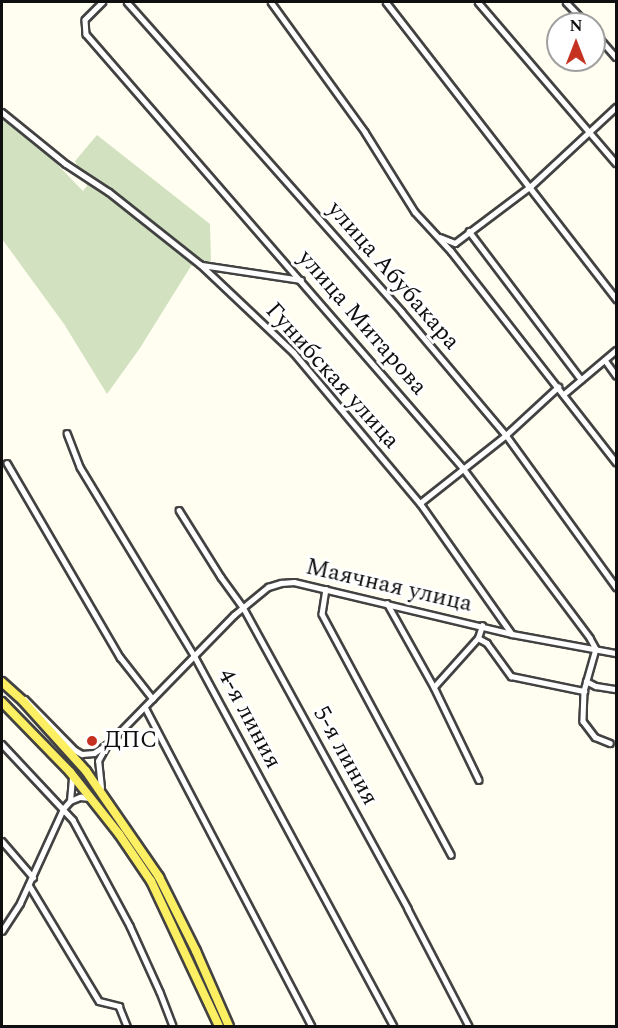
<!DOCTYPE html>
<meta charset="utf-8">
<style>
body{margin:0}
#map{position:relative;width:618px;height:1028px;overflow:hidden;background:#fffef0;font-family:Spectral,serif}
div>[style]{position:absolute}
.cemetery>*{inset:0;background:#d2e2c0}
.roads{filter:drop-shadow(2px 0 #424242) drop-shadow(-2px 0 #424242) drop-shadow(0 2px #424242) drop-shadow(0 -2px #424242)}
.street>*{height:4.5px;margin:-2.25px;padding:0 2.25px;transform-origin:2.25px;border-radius:2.25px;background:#fff}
.primary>*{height:8px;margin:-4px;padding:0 4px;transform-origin:4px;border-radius:4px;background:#fdef62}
.dots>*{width:16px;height:16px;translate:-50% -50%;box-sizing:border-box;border:3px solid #fff;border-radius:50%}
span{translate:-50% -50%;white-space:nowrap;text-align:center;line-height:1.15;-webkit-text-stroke:6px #fff;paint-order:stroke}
.street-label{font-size:24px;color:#0f0f0f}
.poi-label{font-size:24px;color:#0f0f0f}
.left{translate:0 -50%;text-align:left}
.frame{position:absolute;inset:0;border:3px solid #0f0f0f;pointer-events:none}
.north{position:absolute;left:546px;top:12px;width:60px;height:60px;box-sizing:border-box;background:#fff;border:2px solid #9f9f9f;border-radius:50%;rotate:0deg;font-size:16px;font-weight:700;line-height:24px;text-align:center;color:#0f0f0f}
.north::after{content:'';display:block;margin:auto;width:21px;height:27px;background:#c53221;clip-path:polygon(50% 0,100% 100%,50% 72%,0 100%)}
</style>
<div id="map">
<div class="cemetery">
<div style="clip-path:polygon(2px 115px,49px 156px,83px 191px,87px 186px,75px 161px,97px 135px,210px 224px,211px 261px,191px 266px,140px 348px,107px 394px,64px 324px,2px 239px)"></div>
</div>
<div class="roads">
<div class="street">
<div style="left:103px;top:2px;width:25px;rotate:135deg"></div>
<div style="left:85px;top:20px;width:14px;rotate:86deg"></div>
<div style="left:86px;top:34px;width:575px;rotate:49.02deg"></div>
<div style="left:463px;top:468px;width:212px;rotate:53.2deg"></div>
<div style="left:590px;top:638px;width:13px;rotate:61deg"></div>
<div style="left:596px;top:649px;width:44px;rotate:105.9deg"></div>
<div style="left:584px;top:691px;width:30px;rotate:92deg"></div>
<div style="left:583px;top:721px;width:20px;rotate:53deg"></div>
<div style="left:595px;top:737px;width:16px;rotate:22deg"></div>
<div style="left:127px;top:2px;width:414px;rotate:48.4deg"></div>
<div style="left:402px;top:312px;width:161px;rotate:49.8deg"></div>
<div style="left:506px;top:435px;width:188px;rotate:54.1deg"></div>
<div style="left:271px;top:2px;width:160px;rotate:54.1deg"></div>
<div style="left:365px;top:132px;width:94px;rotate:58deg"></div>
<div style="left:415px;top:212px;width:53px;rotate:47.3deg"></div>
<div style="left:451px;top:251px;width:268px;rotate:52deg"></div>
<div style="left:386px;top:2px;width:376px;rotate:52.2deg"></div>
<div style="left:478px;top:2px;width:212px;rotate:49.4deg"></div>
<div style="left:566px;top:2px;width:30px;rotate:46deg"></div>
<div style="left:594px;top:32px;width:33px;rotate:49deg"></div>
<div style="left:2px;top:112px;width:82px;rotate:39.1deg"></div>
<div style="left:66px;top:164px;width:51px;rotate:33.1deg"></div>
<div style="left:109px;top:192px;width:116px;rotate:38.4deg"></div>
<div style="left:200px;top:264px;width:129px;rotate:43.4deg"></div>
<div style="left:294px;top:353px;width:196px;rotate:50deg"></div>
<div style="left:420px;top:503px;width:160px;rotate:54.9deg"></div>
<div style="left:469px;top:231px;width:186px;rotate:52.9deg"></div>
<div style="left:440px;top:237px;width:16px;rotate:22deg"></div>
<div style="left:455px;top:243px;width:95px;rotate:-36.9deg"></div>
<div style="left:531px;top:186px;width:116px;rotate:-42.9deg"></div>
<div style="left:202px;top:265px;width:100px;rotate:8.6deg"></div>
<div style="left:605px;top:360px;width:19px;rotate:54deg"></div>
<div style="left:564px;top:394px;width:68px;rotate:-40.2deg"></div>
<div style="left:67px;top:433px;width:36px;rotate:69deg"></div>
<div style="left:80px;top:467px;width:222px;rotate:58.8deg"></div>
<div style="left:195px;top:657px;width:419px;rotate:61.7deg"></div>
<div style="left:7px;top:463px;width:225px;rotate:59.8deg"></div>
<div style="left:120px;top:657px;width:53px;rotate:51.8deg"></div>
<div style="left:420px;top:503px;width:110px;rotate:-38.3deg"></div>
<div style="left:506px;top:435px;width:71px;rotate:-42.7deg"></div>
<div style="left:179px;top:510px;width:79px;rotate:57.9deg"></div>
<div style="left:221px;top:577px;width:37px;rotate:54deg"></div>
<div style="left:243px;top:607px;width:344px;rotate:61.3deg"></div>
<div style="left:408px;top:909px;width:132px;rotate:62.5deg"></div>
<div style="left:326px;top:589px;width:25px;rotate:99deg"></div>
<div style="left:322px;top:614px;width:273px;rotate:61.8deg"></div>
<div style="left:387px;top:603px;width:96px;rotate:60.8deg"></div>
<div style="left:434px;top:687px;width:103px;rotate:64.2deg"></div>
<div style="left:478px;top:638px;width:10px;rotate:29deg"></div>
<div style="left:487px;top:643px;width:41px;rotate:54deg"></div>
<div style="left:511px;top:676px;width:75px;rotate:11.6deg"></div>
<div style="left:586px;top:681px;width:11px;rotate:27deg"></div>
<div style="left:596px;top:686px;width:20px;rotate:9deg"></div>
<div style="left:434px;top:687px;width:66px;rotate:-48.1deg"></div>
<div style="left:478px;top:638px;width:13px;rotate:-72deg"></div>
<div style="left:25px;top:699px;width:71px;rotate:45.6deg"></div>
<div style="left:75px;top:750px;width:8px;rotate:30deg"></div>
<div style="left:82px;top:754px;width:12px;rotate:-5deg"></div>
<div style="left:94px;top:753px;width:17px;rotate:-33deg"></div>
<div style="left:108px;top:744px;width:180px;rotate:-45.7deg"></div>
<div style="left:234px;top:615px;width:44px;rotate:-39.5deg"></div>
<div style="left:268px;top:587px;width:14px;rotate:-17deg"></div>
<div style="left:281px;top:583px;width:13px;rotate:-4deg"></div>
<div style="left:294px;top:582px;width:224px;rotate:13.4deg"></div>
<div style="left:512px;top:634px;width:106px;rotate:10.4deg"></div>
<div style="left:145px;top:707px;width:360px;rotate:62.4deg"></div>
<div style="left:2px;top:744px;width:104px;rotate:46.9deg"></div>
<div style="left:73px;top:820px;width:120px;rotate:61.7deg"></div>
<div style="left:130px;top:926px;width:72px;rotate:65.6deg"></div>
<div style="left:160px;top:992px;width:36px;rotate:69deg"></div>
<div style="left:101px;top:788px;width:27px;rotate:-96deg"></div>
<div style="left:98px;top:761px;width:18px;rotate:-61deg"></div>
<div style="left:70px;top:801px;width:11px;rotate:-22deg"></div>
<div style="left:80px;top:797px;width:10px;rotate:6deg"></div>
<div style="left:2px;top:841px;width:48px;rotate:49.3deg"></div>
<div style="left:29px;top:885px;width:135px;rotate:58.9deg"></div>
<div style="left:99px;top:1001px;width:21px;rotate:14deg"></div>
<div style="left:119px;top:1006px;width:22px;rotate:68deg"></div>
<div style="left:2px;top:931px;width:33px;rotate:-57deg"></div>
<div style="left:20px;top:903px;width:103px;rotate:-65.4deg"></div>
<div style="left:63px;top:809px;width:11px;rotate:-49deg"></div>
<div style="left:70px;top:801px;width:23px;rotate:-85deg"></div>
</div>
<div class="primary">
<div style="left:2px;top:682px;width:28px;rotate:42deg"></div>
<div style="left:23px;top:701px;width:94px;rotate:48deg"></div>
<div style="left:86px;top:771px;width:129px;rotate:55.4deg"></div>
<div style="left:159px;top:877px;width:83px;rotate:63.4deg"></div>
<div style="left:196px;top:951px;width:82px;rotate:66.3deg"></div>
<div style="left:2px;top:702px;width:98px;rotate:45.8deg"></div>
<div style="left:70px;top:772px;width:79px;rotate:51.7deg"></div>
<div style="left:119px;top:834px;width:57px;rotate:55.8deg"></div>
<div style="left:151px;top:881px;width:160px;rotate:64.9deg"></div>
</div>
</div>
<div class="dots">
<div style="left:92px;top:741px;background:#c53221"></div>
</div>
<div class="street-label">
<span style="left:393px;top:276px;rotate:49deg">улица Абубакара</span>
<span style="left:362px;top:323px;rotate:49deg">улица Митарова</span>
<span style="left:332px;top:376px;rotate:48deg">Гунибская улица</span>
<span style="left:389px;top:586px;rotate:13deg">Маячная улица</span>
<span style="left:249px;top:719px;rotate:62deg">4-я линия</span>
<span style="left:345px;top:756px;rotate:61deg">5-я линия</span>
</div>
<div class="poi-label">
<span class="left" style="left:104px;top:741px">ДПС</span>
</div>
<div class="frame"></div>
<div class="north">N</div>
</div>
